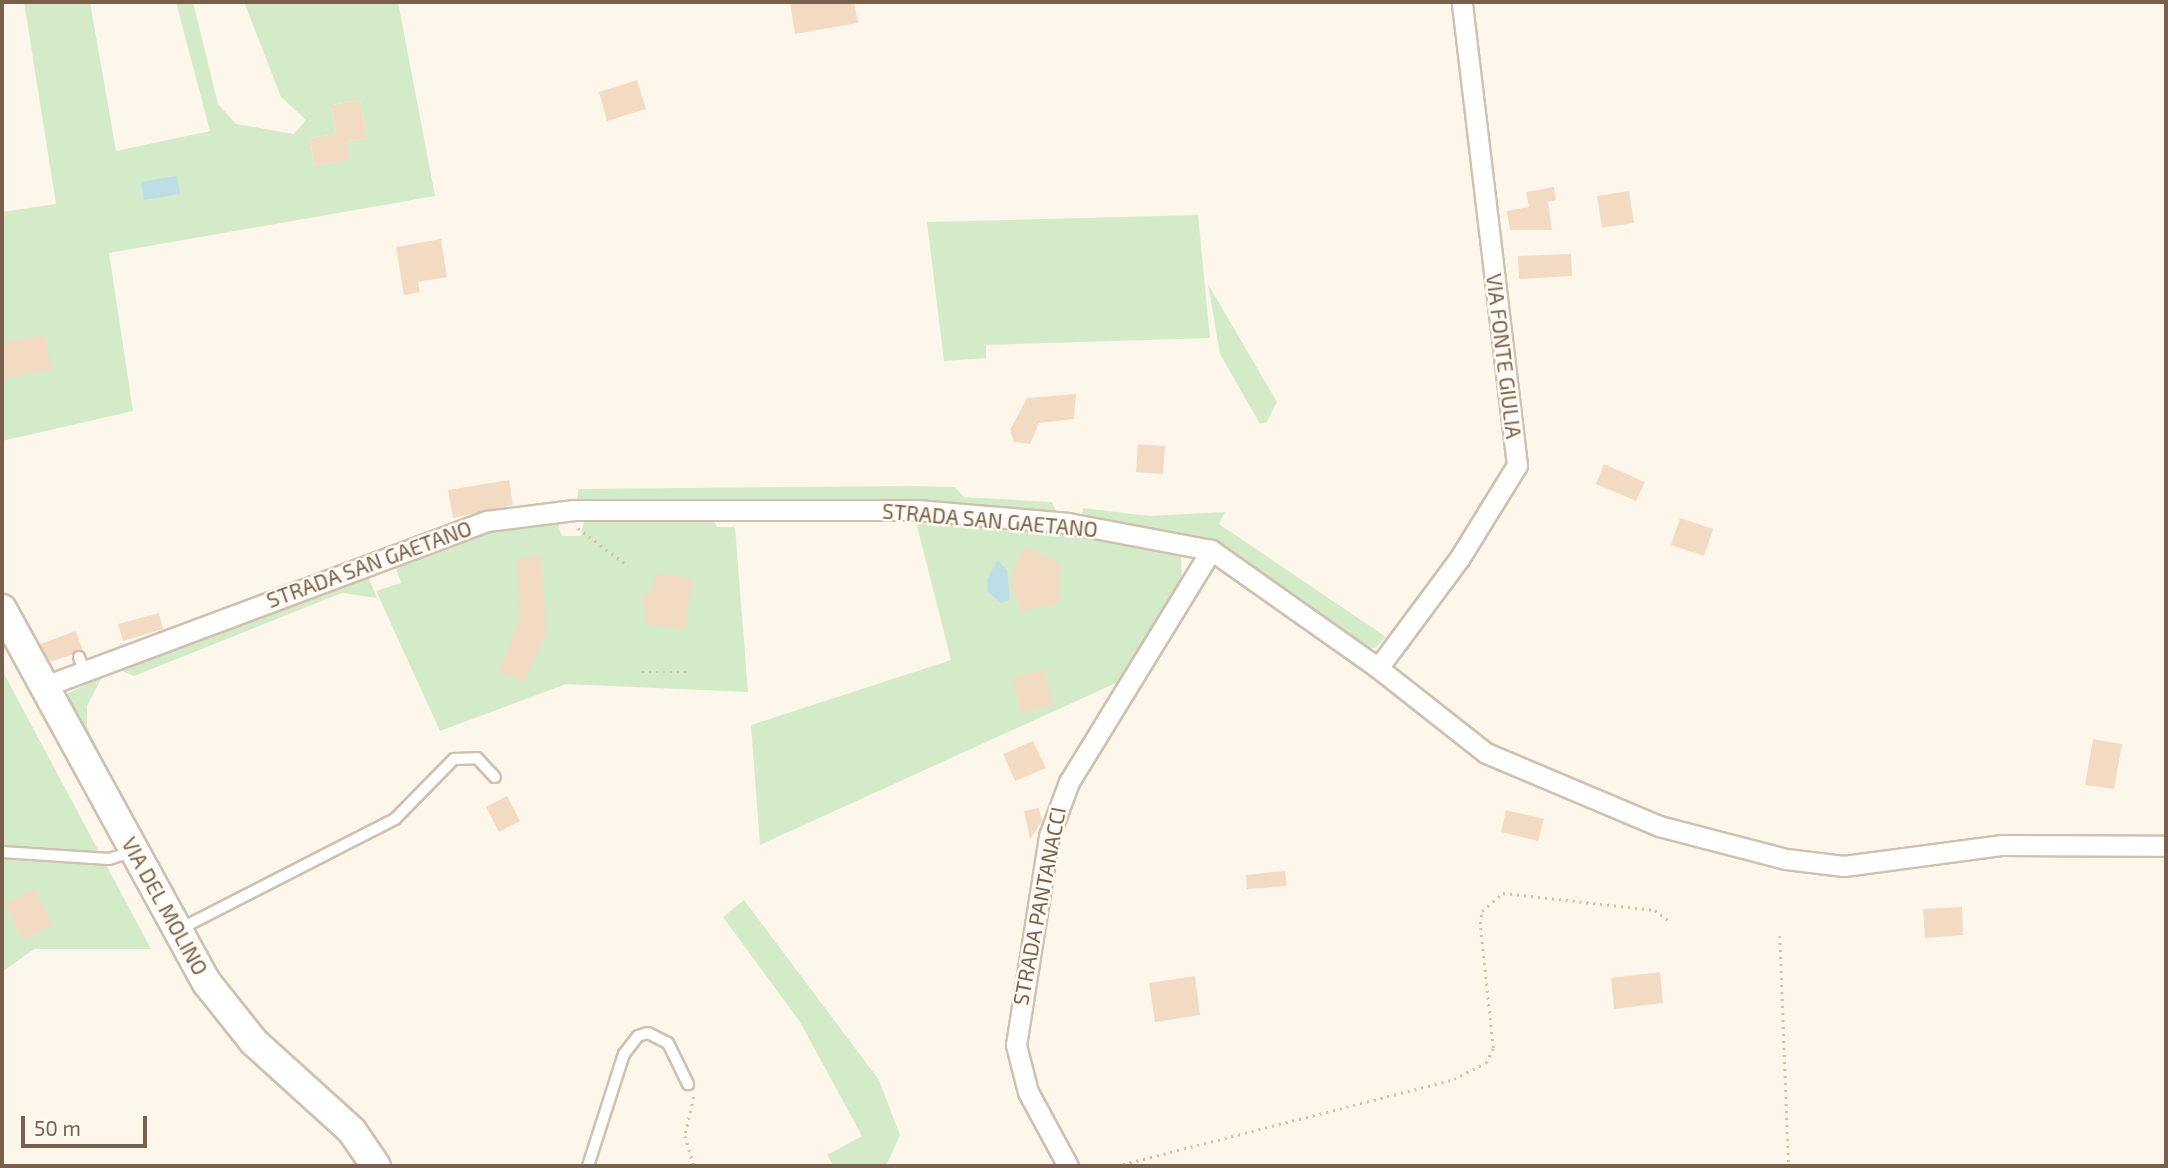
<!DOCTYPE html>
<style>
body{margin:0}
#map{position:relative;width:2168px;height:1168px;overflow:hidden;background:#fdf7eb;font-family:"Exo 2",sans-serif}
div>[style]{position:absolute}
.green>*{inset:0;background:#d3ebc8}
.water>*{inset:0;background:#bedee7}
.building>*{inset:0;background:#f3dac2}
.path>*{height:2.5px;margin-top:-1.25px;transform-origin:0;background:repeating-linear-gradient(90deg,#d8bda4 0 2px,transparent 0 7px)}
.roads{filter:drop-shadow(2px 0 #d0c0af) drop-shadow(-2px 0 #d0c0af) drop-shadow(0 2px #d0c0af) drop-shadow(0 -2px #d0c0af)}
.lane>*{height:10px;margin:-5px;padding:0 5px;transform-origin:5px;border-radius:5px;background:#fff}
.street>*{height:19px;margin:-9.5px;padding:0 9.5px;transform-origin:9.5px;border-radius:9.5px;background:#fff}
.secondary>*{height:28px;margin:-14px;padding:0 14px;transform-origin:14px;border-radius:14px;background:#fff}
span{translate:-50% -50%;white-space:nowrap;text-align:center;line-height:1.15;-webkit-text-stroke:5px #fffbf2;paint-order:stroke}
.street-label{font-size:21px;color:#79604d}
.frame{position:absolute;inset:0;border:4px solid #79604d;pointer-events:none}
.scale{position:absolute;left:21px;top:1116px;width:126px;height:32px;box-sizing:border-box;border:4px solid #79604d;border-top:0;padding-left:9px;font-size:21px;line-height:24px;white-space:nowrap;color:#79604d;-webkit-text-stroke:5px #fffbf2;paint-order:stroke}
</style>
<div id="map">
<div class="green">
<div style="clip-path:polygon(evenodd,24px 2px,90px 2px,116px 151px,210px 131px,176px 2px,193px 2px,218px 104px,236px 124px,294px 134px,306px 120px,281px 97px,244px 2px,398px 2px,435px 196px,109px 253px,133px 411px,2px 441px,2px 212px,56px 204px,24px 2px,360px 100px,367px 138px,347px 141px,349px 160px,314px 165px,310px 138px,336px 134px,332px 105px,360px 100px)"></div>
<div style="clip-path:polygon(1198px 215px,1210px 338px,986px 345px,986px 358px,944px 361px,927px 222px)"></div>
<div style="clip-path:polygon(1208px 284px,1277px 402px,1267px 422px,1260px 424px,1220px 354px)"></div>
<div style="clip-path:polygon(912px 486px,955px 487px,964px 497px,1052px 502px,1058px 515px,577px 504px,578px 489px)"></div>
<div style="clip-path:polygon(1083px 508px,1150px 516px,1225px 512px,1219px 524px,1386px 637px,1375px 648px,1360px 647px,1211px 539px,1081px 518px)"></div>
<div style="clip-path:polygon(915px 518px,1066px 532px,1181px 553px,1182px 584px,1116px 683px,760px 845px,751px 725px,951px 660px)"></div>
<div style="clip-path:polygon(584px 520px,714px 521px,717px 527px,735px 527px,748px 692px,566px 684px,440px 731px,376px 591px,401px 583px,395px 565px,480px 534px,557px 522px,562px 536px,581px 536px)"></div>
<div style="clip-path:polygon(367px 574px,377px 598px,342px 593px,134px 676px,120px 670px)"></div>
<div style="clip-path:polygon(2px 670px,151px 949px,34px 949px,2px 972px)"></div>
<div style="clip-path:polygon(102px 677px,87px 706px,87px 727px,165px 883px,187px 910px,175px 910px,62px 696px)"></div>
<div style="clip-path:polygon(744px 900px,879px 1080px,900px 1135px,886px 1166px,834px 1166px,827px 1155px,862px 1136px,800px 1022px,723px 917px)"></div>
</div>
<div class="water">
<div style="clip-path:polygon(177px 176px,180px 194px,144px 200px,141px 182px)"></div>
<div style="clip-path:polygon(997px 560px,1007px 570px,1010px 600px,1001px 603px,988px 592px,987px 580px)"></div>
</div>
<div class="building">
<div style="clip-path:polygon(790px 2px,854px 2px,858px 23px,795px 34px)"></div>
<div style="clip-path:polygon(637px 80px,646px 109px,607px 121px,599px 92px)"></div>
<div style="clip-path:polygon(360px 100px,367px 138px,347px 141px,350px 160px,314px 165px,310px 138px,336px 134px,332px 105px)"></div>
<div style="clip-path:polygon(1554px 187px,1556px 200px,1548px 202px,1552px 230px,1510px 230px,1507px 211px,1529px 207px,1526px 192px)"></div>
<div style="clip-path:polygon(1629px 191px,1634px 223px,1602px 228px,1597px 196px)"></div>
<div style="clip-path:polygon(441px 239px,447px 277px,418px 282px,420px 292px,404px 295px,396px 247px)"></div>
<div style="clip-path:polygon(1571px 254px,1572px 276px,1519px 279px,1518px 256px)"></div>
<div style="clip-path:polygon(45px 335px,52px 370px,2px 379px,2px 343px)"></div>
<div style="clip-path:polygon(1076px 394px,1074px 419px,1039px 423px,1030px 444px,1014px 442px,1010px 430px,1027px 398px)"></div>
<div style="clip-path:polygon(1138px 444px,1165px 446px,1163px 474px,1136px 472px)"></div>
<div style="clip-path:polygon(1604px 464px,1645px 482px,1636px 501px,1596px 484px)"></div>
<div style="clip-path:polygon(509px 480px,513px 505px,453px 518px,448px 490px)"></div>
<div style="clip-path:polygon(1680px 518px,1713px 529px,1704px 556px,1671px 545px)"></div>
<div style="clip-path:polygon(1024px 546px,1061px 563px,1060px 603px,1020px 612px,1011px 580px)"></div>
<div style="clip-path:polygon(541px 555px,547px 632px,524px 682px,499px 672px,520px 620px,517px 559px)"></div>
<div style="clip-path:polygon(655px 573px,693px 579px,685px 630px,646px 624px,643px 593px,652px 594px)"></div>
<div style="clip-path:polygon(159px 613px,163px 629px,123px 641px,118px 624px)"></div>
<div style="clip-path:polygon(76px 631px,83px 651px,50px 662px,40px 644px)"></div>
<div style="clip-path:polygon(1044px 669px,1054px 705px,1021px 713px,1012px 678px)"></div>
<div style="clip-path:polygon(2093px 739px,2122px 744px,2114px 789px,2085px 785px)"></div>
<div style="clip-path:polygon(1033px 741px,1046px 768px,1015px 781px,1003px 754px)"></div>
<div style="clip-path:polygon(507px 796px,520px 821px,499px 832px,486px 807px)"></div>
<div style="clip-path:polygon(1039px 808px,1042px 821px,1030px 839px,1024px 811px)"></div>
<div style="clip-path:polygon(1506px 810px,1544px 819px,1538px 841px,1501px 832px)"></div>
<div style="clip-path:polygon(1285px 871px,1287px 886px,1247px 889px,1246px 875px)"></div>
<div style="clip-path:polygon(35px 889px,53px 925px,23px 940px,5px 904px)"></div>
<div style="clip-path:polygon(1962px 907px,1963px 935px,1925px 938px,1923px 909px)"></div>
<div style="clip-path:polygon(1660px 972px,1663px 1003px,1614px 1009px,1611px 978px)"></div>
<div style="clip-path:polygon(1195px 976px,1200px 1015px,1155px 1022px,1149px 983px)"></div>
</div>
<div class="path">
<div style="left:578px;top:528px;width:63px;rotate:37.2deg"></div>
<div style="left:642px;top:672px;width:47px"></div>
<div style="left:1780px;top:936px;width:230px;rotate:87.8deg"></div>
<div style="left:694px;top:1097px;width:40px;rotate:103deg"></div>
<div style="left:685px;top:1136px;width:31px;rotate:73deg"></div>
<div style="left:1116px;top:1166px;width:349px;rotate:-14.4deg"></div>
<div style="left:1454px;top:1079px;width:36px;rotate:-27deg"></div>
<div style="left:1486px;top:1063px;width:17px;rotate:-65deg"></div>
<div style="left:1493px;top:1048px;width:125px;rotate:-96deg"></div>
<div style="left:1480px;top:924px;width:13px;rotate:-81deg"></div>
<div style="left:1482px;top:911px;width:28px;rotate:-41deg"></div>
<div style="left:1503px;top:893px;width:153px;rotate:6.4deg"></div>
<div style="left:1655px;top:910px;width:20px;rotate:37deg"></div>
</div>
<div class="roads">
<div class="lane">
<div style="left:79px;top:657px;width:15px;rotate:70deg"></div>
<div style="left:2px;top:852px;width:107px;rotate:3.7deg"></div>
<div style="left:109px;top:859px;width:23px;rotate:-18deg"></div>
<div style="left:180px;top:929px;width:242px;rotate:-27.1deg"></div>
<div style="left:395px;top:819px;width:84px;rotate:-45.5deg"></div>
<div style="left:454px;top:759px;width:23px;rotate:-2deg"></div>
<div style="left:477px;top:758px;width:26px;rotate:47deg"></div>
<div style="left:588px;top:1166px;width:118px;rotate:-72.2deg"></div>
<div style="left:624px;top:1054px;width:23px;rotate:-52deg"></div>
<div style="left:638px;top:1036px;width:10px;rotate:-17deg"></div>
<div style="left:648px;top:1033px;width:22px;rotate:27deg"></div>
<div style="left:668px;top:1043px;width:46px;rotate:64deg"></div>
</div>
<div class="street">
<div style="left:1378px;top:668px;width:136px;rotate:-53.4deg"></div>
<div style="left:1459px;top:559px;width:110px;rotate:-58.3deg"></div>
<div style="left:1517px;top:465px;width:466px;rotate:-96.8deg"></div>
<div style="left:48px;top:685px;width:469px;rotate:-20.5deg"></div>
<div style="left:487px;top:521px;width:88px;rotate:-7.2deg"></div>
<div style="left:574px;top:510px;width:343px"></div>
<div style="left:917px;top:510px;width:152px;rotate:4.9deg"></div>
<div style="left:1068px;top:523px;width:146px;rotate:10.7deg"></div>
<div style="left:1211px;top:550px;width:204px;rotate:35.2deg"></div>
<div style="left:1378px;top:668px;width:137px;rotate:38.2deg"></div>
<div style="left:1486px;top:753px;width:188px;rotate:22.9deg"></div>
<div style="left:1659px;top:826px;width:131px;rotate:14.6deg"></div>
<div style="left:1786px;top:859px;width:58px;rotate:6.9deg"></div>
<div style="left:1844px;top:866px;width:158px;rotate:-7.6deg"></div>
<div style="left:2001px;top:845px;width:165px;rotate:0.3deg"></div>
<div style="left:1068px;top:1166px;width:84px;rotate:-118.4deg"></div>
<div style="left:1028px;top:1092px;width:49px;rotate:-104.3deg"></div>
<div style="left:1016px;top:1045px;width:212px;rotate:-81deg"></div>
<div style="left:1049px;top:836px;width:58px;rotate:-69.7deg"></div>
<div style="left:1069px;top:782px;width:272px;rotate:-58.5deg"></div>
</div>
<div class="secondary">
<div style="left:2px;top:609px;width:426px;rotate:61.3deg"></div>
<div style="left:207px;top:983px;width:75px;rotate:51.5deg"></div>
<div style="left:254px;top:1042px;width:132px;rotate:42.2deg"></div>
<div style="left:352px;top:1131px;width:42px;rotate:55.6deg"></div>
</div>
</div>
<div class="street-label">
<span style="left:1504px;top:356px;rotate:83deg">VIA FONTE GIULIA</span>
<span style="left:990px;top:520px;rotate:5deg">STRADA SAN GAETANO</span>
<span style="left:369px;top:564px;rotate:-20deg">STRADA SAN GAETANO</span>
<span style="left:165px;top:906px;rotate:61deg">VIA DEL MOLINO</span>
<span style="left:1039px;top:906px;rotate:-79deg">STRADA PANTANACCI</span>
</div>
<div class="frame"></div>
<div class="scale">50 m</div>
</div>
